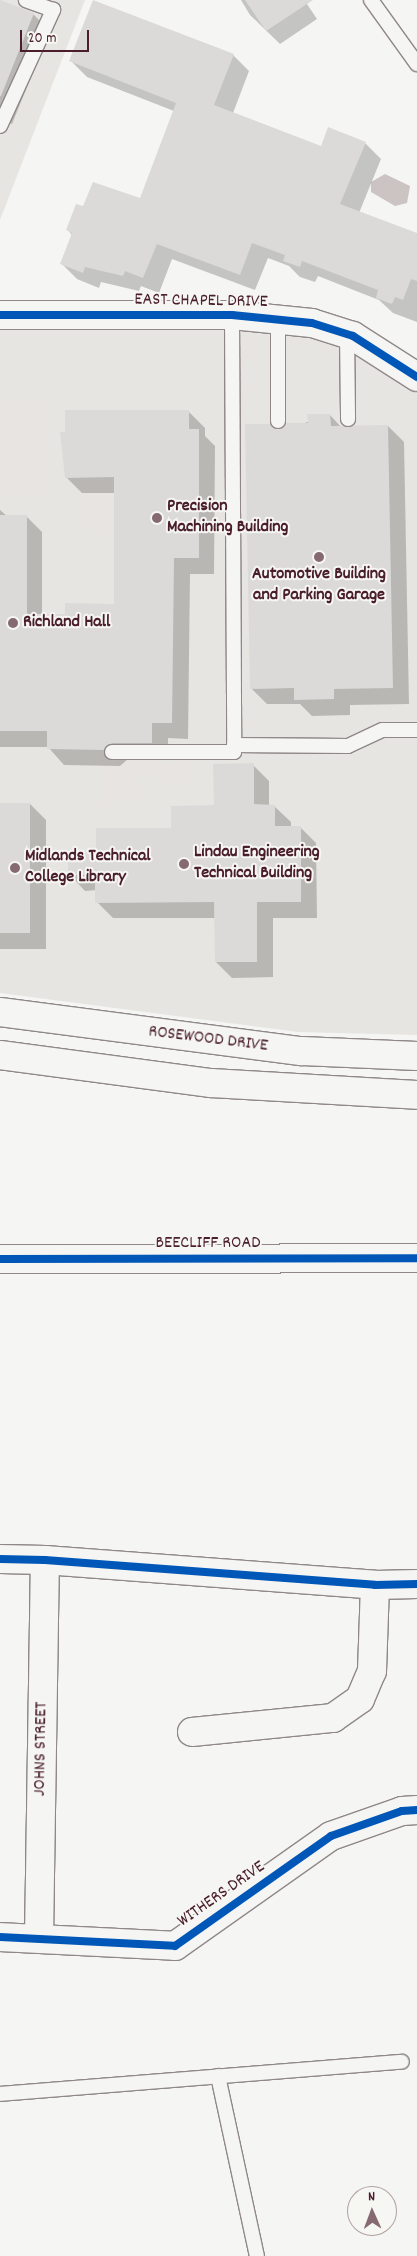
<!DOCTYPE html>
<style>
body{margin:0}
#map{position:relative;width:417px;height:2256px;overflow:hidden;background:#f5f5f3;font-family:Dekko,sans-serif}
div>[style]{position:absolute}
.built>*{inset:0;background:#e7e5e2}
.green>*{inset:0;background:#e8e4e2}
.water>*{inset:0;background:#ccc3c3}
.shadow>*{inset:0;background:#0003}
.building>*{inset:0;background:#dcdad9}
.roads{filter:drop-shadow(1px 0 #8f8788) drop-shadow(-1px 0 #8f8788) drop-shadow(0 1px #8f8788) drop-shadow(0 -1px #8f8788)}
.service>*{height:14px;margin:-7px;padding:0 7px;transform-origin:7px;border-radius:7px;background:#f5f5f3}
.minor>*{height:28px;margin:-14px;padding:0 14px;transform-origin:14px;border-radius:14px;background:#f5f5f3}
.secondary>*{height:28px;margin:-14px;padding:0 14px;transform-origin:14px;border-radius:14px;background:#f5f5f3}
.cycleway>*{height:8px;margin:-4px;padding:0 4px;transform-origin:4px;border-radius:4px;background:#0057b8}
.dots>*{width:14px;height:14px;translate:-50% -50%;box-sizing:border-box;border:2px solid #f6f6f2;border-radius:50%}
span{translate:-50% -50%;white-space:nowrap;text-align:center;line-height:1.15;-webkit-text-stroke:4px #f6f6f2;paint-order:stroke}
.street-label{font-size:18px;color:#4a1f2b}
.poi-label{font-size:18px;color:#4a1f2b;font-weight:700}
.left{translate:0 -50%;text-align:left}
.north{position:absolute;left:347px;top:2186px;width:50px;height:50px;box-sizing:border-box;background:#f6f6f2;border:1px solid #b1a0a2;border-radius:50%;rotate:358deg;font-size:14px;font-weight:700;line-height:20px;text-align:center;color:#4a1f2b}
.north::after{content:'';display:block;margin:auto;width:18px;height:22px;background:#866a71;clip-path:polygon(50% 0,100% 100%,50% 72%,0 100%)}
.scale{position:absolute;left:20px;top:30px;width:69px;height:22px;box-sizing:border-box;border:2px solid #4a1f2b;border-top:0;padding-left:6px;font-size:15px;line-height:18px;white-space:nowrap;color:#4a1f2b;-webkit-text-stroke:4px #f6f6f2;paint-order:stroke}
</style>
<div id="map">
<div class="built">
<div style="clip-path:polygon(0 0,85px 0,0 220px)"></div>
<div style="clip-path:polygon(0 329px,249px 330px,295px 334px,327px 340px,360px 355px,417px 394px,417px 1035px,298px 1032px,0 993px)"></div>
</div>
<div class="green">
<div style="clip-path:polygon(0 406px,48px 406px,48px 489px,0 489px)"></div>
<div style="clip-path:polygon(84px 486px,112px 486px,112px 529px,83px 529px)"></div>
<div style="clip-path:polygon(107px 762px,179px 763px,179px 782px,164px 786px,156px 775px,142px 773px,133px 778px,130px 796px,102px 805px,102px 766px)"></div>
</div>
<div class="water">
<div style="clip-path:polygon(385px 174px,410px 186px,407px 203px,395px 206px,371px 192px,371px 182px)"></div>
</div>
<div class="shadow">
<div style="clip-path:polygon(241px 0,310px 0,307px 4px,317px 19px,280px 44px,250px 15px)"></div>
<div style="clip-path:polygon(0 1px,34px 15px,50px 31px,12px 124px,0 120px)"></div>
<div style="clip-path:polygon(233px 55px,249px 71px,233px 113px,322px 147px,365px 143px,381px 159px,359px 213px,417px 236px,417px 322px,393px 313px,379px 300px,318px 276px,315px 282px,300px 277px,289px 266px,268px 258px,255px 290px,172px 259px,159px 293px,141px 286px,139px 291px,101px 282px,99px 288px,77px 279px,61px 263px,72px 235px,68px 230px,84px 208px,141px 199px,174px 111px,87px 77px,71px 61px)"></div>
<div style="clip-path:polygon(189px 412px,205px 428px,205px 436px,215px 446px,214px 574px,190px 574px,188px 739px,168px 738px,168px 759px,128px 759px,120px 766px,64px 765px,48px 747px,0 747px,0 510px,7px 516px,26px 516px,42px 532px,42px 615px,66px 616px,115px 605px,115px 493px,82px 493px,66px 477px)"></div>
<div style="clip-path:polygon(330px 415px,341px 427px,388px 426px,404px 442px,409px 704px,350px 705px,350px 715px,312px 716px,300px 704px,267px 704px,251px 688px,279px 431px)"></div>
<div style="clip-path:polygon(253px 765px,269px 781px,269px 806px,274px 806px,291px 822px,291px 827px,300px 827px,316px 843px,317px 918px,273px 918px,273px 977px,232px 978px,216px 962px,216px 918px,113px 918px,97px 902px,97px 890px,85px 891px,69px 874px,98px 854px,173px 829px,215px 807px)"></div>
<div style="clip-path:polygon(0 804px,30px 804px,46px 820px,46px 949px,0 949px)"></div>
</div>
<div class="building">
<div style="clip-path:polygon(0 0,34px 13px,1px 96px,0 96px)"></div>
<div style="clip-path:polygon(93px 0,234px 54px,214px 105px,321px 146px,328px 127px,366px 142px,340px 204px,417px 233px,417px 281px,411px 279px,403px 300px,395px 297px,392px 304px,376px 298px,378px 290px,302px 261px,300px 267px,283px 261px,285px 255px,252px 243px,240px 275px,157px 244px,143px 278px,125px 271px,123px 276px,85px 267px,83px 273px,60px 264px,72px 233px,66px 230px,76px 204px,83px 206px,93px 182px,140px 198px,176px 103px,69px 61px)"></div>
<div style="clip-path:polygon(245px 0,313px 0,266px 31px)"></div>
<div style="clip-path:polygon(65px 410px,189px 410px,189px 429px,199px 429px,199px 558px,174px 558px,172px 723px,152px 723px,152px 743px,112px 743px,104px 750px,47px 749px,47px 731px,0 731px,0 515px,27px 515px,27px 614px,65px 614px,65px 603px,114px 604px,114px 477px,65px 478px,60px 432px,65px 432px)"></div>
<div style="clip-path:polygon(307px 414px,330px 414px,331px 426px,388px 425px,393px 688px,334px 689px,334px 699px,294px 700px,294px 688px,250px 689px,245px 424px,270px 424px,278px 430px,286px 423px,308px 423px)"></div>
<div style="clip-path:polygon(254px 763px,254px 804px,275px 805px,275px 826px,301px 826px,301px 902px,257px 902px,257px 962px,215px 962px,214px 902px,95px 903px,95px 875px,68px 875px,68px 853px,96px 852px,96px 828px,171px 828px,171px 806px,214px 805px,213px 764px)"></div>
<div style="clip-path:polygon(0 803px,30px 803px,30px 933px,0 933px)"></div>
</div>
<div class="roads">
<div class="service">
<div style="left:371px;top:0;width:79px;rotate:54.3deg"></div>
<div style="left:0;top:126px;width:128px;rotate:-65.4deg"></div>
<div style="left:53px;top:10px;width:29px;rotate:-160deg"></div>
<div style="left:232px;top:315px;width:430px;rotate:89.7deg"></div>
<div style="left:234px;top:745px;width:114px;rotate:0.5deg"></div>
<div style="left:348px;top:746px;width:38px;rotate:-25deg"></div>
<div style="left:383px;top:730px;width:34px"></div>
<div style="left:278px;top:318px;width:103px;rotate:90deg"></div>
<div style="left:347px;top:333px;width:86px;rotate:89.3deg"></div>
<div style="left:112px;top:752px;width:122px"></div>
<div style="left:234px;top:752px;width:7px;rotate:-90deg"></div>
<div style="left:218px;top:2076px;width:184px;rotate:77.8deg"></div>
<div style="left:0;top:2094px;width:403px;rotate:-4.6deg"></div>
</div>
<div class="minor">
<div style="left:0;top:315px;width:232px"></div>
<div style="left:232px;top:315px;width:80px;rotate:5.7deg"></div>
<div style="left:312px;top:323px;width:43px;rotate:17.6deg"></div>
<div style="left:353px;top:336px;width:76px;rotate:32.6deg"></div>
<div style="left:0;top:1259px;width:417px;rotate:-0.1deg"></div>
<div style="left:0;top:1559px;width:45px;rotate:1.3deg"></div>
<div style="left:45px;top:1560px;width:331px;rotate:4.3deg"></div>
<div style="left:375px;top:1585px;width:42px;rotate:-1.4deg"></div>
<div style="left:192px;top:1732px;width:142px;rotate:-5.7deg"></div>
<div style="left:333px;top:1718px;width:33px;rotate:-35deg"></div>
<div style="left:360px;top:1699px;width:30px;rotate:-67deg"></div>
<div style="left:372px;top:1671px;width:86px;rotate:-88deg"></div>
<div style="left:0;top:1937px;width:175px;rotate:2.9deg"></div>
<div style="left:175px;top:1946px;width:191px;rotate:-35.2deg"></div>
<div style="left:331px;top:1836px;width:75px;rotate:-19.4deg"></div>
<div style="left:402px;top:1811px;width:15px;rotate:-4deg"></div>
<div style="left:39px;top:1938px;width:378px;rotate:-89.1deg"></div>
</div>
<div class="secondary">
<div style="left:0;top:1012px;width:305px;rotate:7.4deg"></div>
<div style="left:302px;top:1051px;width:115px;rotate:2.5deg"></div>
<div style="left:0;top:1055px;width:213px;rotate:7.6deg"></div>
<div style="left:211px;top:1083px;width:206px;rotate:3.3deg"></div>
</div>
</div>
<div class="cycleway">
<div style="left:0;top:315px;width:232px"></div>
<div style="left:232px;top:315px;width:80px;rotate:5.7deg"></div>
<div style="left:312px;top:323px;width:43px;rotate:17.6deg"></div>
<div style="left:353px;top:336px;width:76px;rotate:32.6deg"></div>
<div style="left:0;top:1259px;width:417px;rotate:-0.1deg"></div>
<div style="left:0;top:1559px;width:45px;rotate:1.3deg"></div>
<div style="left:45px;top:1560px;width:331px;rotate:4.3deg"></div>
<div style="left:375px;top:1585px;width:42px;rotate:-1.4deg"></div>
<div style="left:0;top:1937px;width:175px;rotate:2.9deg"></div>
<div style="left:175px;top:1946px;width:191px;rotate:-35.2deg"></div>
<div style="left:331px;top:1836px;width:75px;rotate:-19.4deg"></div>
<div style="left:402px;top:1811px;width:15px;rotate:-4deg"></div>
</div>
<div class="dots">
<div style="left:157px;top:518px;background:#866a71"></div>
<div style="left:319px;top:557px;background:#866a71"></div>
<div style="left:13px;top:623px;background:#866a71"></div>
<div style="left:184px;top:864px;background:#866a71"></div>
<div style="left:15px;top:868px;background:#866a71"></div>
</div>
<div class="street-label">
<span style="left:201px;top:302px;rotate:1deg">EAST CHAPEL DRIVE</span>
<span style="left:208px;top:1040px;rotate:7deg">ROSEWOOD DRIVE</span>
<span style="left:208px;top:1244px">BEECLIFF ROAD</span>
<span style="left:42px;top:1749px;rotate:-89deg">JOHNS STREET</span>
<span style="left:222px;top:1895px;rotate:-35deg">WITHERS DRIVE</span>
</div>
<div class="poi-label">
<span class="left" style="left:167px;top:518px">Precision<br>Machining Building</span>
<span style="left:319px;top:586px">Automotive Building<br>and Parking Garage</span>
<span class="left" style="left:23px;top:623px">Richland Hall</span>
<span class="left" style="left:194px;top:864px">Lindau Engineering<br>Technical Building</span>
<span class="left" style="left:25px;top:868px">Midlands Technical<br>College Library</span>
</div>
<div class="north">N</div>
<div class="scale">20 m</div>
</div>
